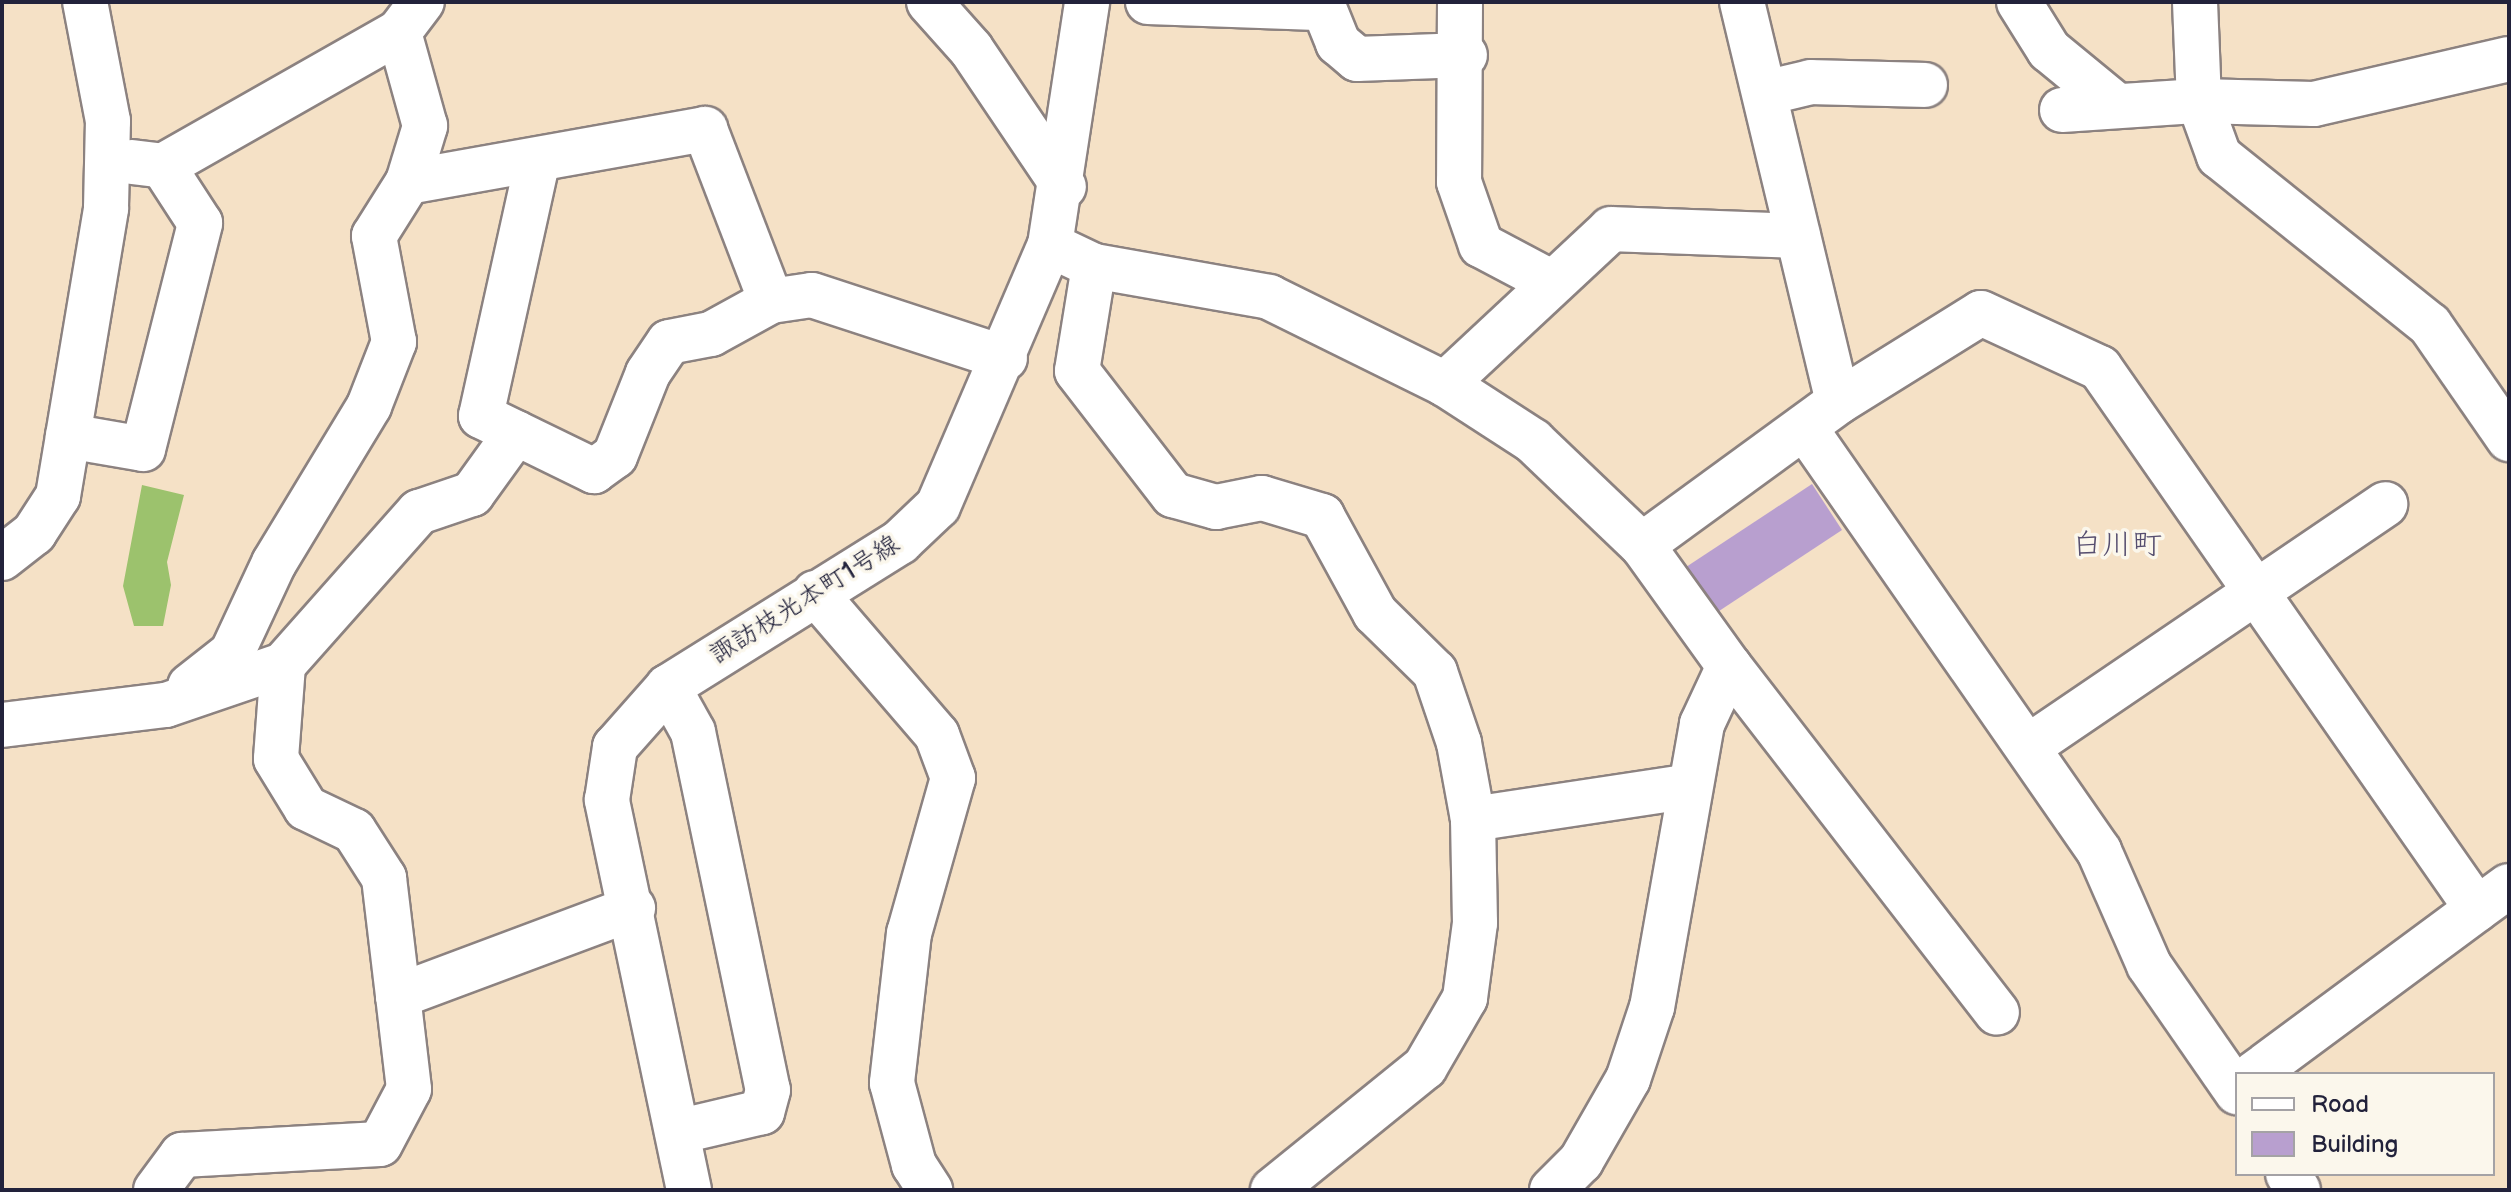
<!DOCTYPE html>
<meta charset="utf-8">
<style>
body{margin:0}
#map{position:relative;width:2511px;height:1192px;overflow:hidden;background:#f5e1c6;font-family:"Balsamiq Sans","Klee One",sans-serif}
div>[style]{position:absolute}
.green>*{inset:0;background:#9cc26d}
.building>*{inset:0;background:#b89fcf}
.roads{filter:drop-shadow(2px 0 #8c8280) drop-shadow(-2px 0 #8c8280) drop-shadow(0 2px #8c8280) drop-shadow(0 -2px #8c8280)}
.minor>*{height:44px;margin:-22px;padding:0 22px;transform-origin:22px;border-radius:22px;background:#fff}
span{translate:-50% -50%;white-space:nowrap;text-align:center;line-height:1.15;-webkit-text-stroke:7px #fbf7ec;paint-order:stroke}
.street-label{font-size:26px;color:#22223b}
.quarter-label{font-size:30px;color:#564e6f}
.frame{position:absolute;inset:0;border:4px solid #22223b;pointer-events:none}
.legend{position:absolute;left:2235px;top:1072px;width:260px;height:104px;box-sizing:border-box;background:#fbf7ec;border:2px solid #a4a2a5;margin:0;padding:10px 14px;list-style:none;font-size:24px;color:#22223b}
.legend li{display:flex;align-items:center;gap:16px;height:40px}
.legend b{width:40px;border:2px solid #a4a2a5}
</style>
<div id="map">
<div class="green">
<div style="clip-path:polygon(142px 485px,184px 495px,167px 562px,171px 585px,163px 626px,134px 626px,123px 586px)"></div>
</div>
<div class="building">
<div style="clip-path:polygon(1812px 484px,1842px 530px,1710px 617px,1680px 571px)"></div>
</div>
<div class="roads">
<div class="minor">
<div style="left:929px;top:2px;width:63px;rotate:48.2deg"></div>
<div style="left:971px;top:49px;width:166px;rotate:56deg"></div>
<div style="left:1148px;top:2px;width:176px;rotate:2deg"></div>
<div style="left:1324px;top:8px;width:38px;rotate:68deg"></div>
<div style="left:1338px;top:43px;width:25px;rotate:40deg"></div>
<div style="left:1357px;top:59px;width:108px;rotate:-2.1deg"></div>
<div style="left:1460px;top:2px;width:180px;rotate:90.3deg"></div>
<div style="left:1459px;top:182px;width:67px;rotate:70.8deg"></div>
<div style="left:1481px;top:245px;width:77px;rotate:27.9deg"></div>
<div style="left:1742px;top:2px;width:411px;rotate:76.5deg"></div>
<div style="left:2019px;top:2px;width:57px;rotate:58deg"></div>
<div style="left:2049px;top:50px;width:87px;rotate:39.4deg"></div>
<div style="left:2195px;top:2px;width:99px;rotate:87.7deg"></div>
<div style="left:2199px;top:101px;width:59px;rotate:70deg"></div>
<div style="left:2219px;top:156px;width:270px;rotate:38.7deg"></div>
<div style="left:2430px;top:325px;width:139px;rotate:55.3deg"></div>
<div style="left:1765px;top:93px;width:47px;rotate:-13.4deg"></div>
<div style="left:1811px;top:82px;width:114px;rotate:1.5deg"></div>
<div style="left:2062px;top:110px;width:137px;rotate:-3.8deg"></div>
<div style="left:2199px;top:101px;width:115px;rotate:1.5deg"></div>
<div style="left:2314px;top:104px;width:200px;rotate:-13deg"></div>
<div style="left:132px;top:162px;width:31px;rotate:7deg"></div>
<div style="left:163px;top:166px;width:271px;rotate:-29.6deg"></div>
<div style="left:399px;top:32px;width:38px;rotate:-53deg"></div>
<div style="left:408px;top:182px;width:302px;rotate:-10.1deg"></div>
<div style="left:705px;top:129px;width:184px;rotate:69deg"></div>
<div style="left:1050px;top:245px;width:49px;rotate:25.5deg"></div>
<div style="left:1094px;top:266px;width:178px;rotate:10deg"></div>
<div style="left:1269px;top:297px;width:196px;rotate:26.3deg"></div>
<div style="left:1445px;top:384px;width:105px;rotate:32.9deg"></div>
<div style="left:1533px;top:441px;width:151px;rotate:43.7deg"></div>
<div style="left:1642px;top:545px;width:149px;rotate:54.3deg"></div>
<div style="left:1729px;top:666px;width:64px;rotate:115deg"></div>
<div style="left:1702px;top:724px;width:287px;rotate:100deg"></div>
<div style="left:1652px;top:1007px;width:76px;rotate:108.4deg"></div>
<div style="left:1628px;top:1079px;width:95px;rotate:119.8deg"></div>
<div style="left:1581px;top:1161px;width:41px;rotate:135deg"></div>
<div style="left:1094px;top:266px;width:106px;rotate:99.2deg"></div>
<div style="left:1077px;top:371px;width:157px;rotate:52.3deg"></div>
<div style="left:1173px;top:495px;width:45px;rotate:15.6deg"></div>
<div style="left:1216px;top:507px;width:47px;rotate:-11.1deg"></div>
<div style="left:1262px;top:498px;width:63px;rotate:16.7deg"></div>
<div style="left:1322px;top:516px;width:111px;rotate:61.3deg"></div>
<div style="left:1375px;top:613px;width:84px;rotate:44.5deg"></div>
<div style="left:1435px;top:672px;width:75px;rotate:71.3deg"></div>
<div style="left:1459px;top:743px;width:77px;rotate:79.6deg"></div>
<div style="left:1473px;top:819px;width:104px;rotate:88.9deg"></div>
<div style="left:1475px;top:923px;width:76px;rotate:97.6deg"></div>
<div style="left:1465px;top:998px;width:80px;rotate:120.1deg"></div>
<div style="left:1425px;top:1067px;width:196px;rotate:141deg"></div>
<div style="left:1445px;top:384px;width:227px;rotate:-43deg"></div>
<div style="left:1611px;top:229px;width:187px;rotate:2.1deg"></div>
<div style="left:1807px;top:431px;width:512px;rotate:55.19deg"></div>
<div style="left:2099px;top:851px;width:124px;rotate:66.3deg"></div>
<div style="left:2149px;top:965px;width:155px;rotate:55.3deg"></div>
<div style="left:516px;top:433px;width:39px;rotate:-154deg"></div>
<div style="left:481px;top:416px;width:258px;rotate:-77.5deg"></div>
<div style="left:68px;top:436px;width:76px;rotate:9.8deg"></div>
<div style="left:143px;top:449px;width:233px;rotate:-75.8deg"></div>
<div style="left:200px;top:223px;width:68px;rotate:-123deg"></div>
<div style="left:1642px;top:545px;width:243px;rotate:-36.1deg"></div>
<div style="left:1838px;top:402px;width:168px;rotate:-31.9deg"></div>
<div style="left:1981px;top:313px;width:131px;rotate:24.8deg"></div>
<div style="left:2100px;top:368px;width:659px;rotate:55.13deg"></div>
<div style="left:2477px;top:909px;width:277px;rotate:143.5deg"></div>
<div style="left:2px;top:558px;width:41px;rotate:-38deg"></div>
<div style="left:34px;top:533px;width:44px;rotate:-57deg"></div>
<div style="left:58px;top:496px;width:292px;rotate:-80.5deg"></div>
<div style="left:106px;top:208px;width:87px;rotate:-88.7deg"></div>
<div style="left:108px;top:121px;width:121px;rotate:-100.9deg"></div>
<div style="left:815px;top:593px;width:187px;rotate:49.3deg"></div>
<div style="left:937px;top:735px;width:46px;rotate:69.6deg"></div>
<div style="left:953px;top:778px;width:161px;rotate:105.8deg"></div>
<div style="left:909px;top:933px;width:151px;rotate:96.5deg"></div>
<div style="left:892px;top:1083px;width:85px;rotate:75deg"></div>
<div style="left:914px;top:1165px;width:30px;rotate:57deg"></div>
<div style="left:283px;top:665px;width:94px;rotate:94.3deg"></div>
<div style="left:276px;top:759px;width:57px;rotate:58.5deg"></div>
<div style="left:306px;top:808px;width:53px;rotate:25.6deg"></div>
<div style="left:354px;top:831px;width:56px;rotate:57.4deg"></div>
<div style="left:384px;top:878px;width:119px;rotate:83.2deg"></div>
<div style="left:398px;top:996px;width:251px;rotate:-20.5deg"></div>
<div style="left:1729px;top:666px;width:438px;rotate:52.3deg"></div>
<div style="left:190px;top:686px;width:53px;rotate:-38.2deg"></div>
<div style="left:232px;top:653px;width:99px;rotate:-65deg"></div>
<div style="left:274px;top:563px;width:184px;rotate:-58.8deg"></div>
<div style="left:369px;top:406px;width:69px;rotate:-68.7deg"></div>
<div style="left:394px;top:342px;width:108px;rotate:-100.7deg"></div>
<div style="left:374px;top:236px;width:64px;rotate:-57.8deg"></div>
<div style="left:408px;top:182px;width:59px;rotate:-73.1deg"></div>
<div style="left:425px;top:126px;width:98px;rotate:-105.5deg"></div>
<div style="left:668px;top:687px;width:51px;rotate:60.9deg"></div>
<div style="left:693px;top:732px;width:366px;rotate:78.2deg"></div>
<div style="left:768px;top:1090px;width:23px;rotate:105deg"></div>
<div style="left:762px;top:1112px;width:87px;rotate:166.8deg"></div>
<div style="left:2px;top:725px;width:165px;rotate:-7deg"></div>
<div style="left:166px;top:705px;width:124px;rotate:-18.9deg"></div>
<div style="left:283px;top:665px;width:205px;rotate:-48.4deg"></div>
<div style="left:419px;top:512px;width:56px;rotate:-18.8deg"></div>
<div style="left:472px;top:494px;width:75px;rotate:-54.2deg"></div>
<div style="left:516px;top:433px;width:87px;rotate:26deg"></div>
<div style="left:594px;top:471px;width:26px;rotate:-36deg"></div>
<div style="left:615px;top:456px;width:89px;rotate:-68.3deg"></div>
<div style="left:648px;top:373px;width:37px;rotate:-56deg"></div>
<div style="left:669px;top:342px;width:43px;rotate:-10.8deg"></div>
<div style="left:711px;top:334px;width:68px;rotate:-28.8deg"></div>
<div style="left:771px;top:301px;width:41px;rotate:-8.3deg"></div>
<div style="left:812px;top:295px;width:203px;rotate:18.1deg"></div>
<div style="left:2028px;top:747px;width:432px;rotate:-34.2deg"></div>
<div style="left:1473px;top:819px;width:219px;rotate:-8.6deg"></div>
<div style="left:2477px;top:909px;width:39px;rotate:-36deg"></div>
<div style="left:2288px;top:1174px;width:19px;rotate:58deg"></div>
<div style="left:156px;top:1190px;width:44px;rotate:-53.4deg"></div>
<div style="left:182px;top:1155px;width:198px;rotate:-3.2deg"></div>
<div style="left:380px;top:1144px;width:62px;rotate:-62.2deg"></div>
<div style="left:409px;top:1089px;width:94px;rotate:-96.7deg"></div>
<div style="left:689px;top:1190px;width:399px;rotate:-101.9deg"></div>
<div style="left:607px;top:800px;width:54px;rotate:-81.4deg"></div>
<div style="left:615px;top:747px;width:80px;rotate:-48.5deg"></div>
<div style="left:668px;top:687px;width:274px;rotate:-32deg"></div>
<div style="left:900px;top:542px;width:52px;rotate:-43.5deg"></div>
<div style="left:938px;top:506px;width:284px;rotate:-66.8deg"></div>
<div style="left:1050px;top:245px;width:246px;rotate:-81.3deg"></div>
</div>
</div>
<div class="street-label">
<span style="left:805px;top:600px;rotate:-32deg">諏訪枝光本町1号線</span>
</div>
<div class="quarter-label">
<span style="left:2117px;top:545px">白川町</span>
</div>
<div class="frame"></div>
<ul class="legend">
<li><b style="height:10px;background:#fff"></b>Road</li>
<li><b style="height:22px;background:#b89fcf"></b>Building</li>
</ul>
</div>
